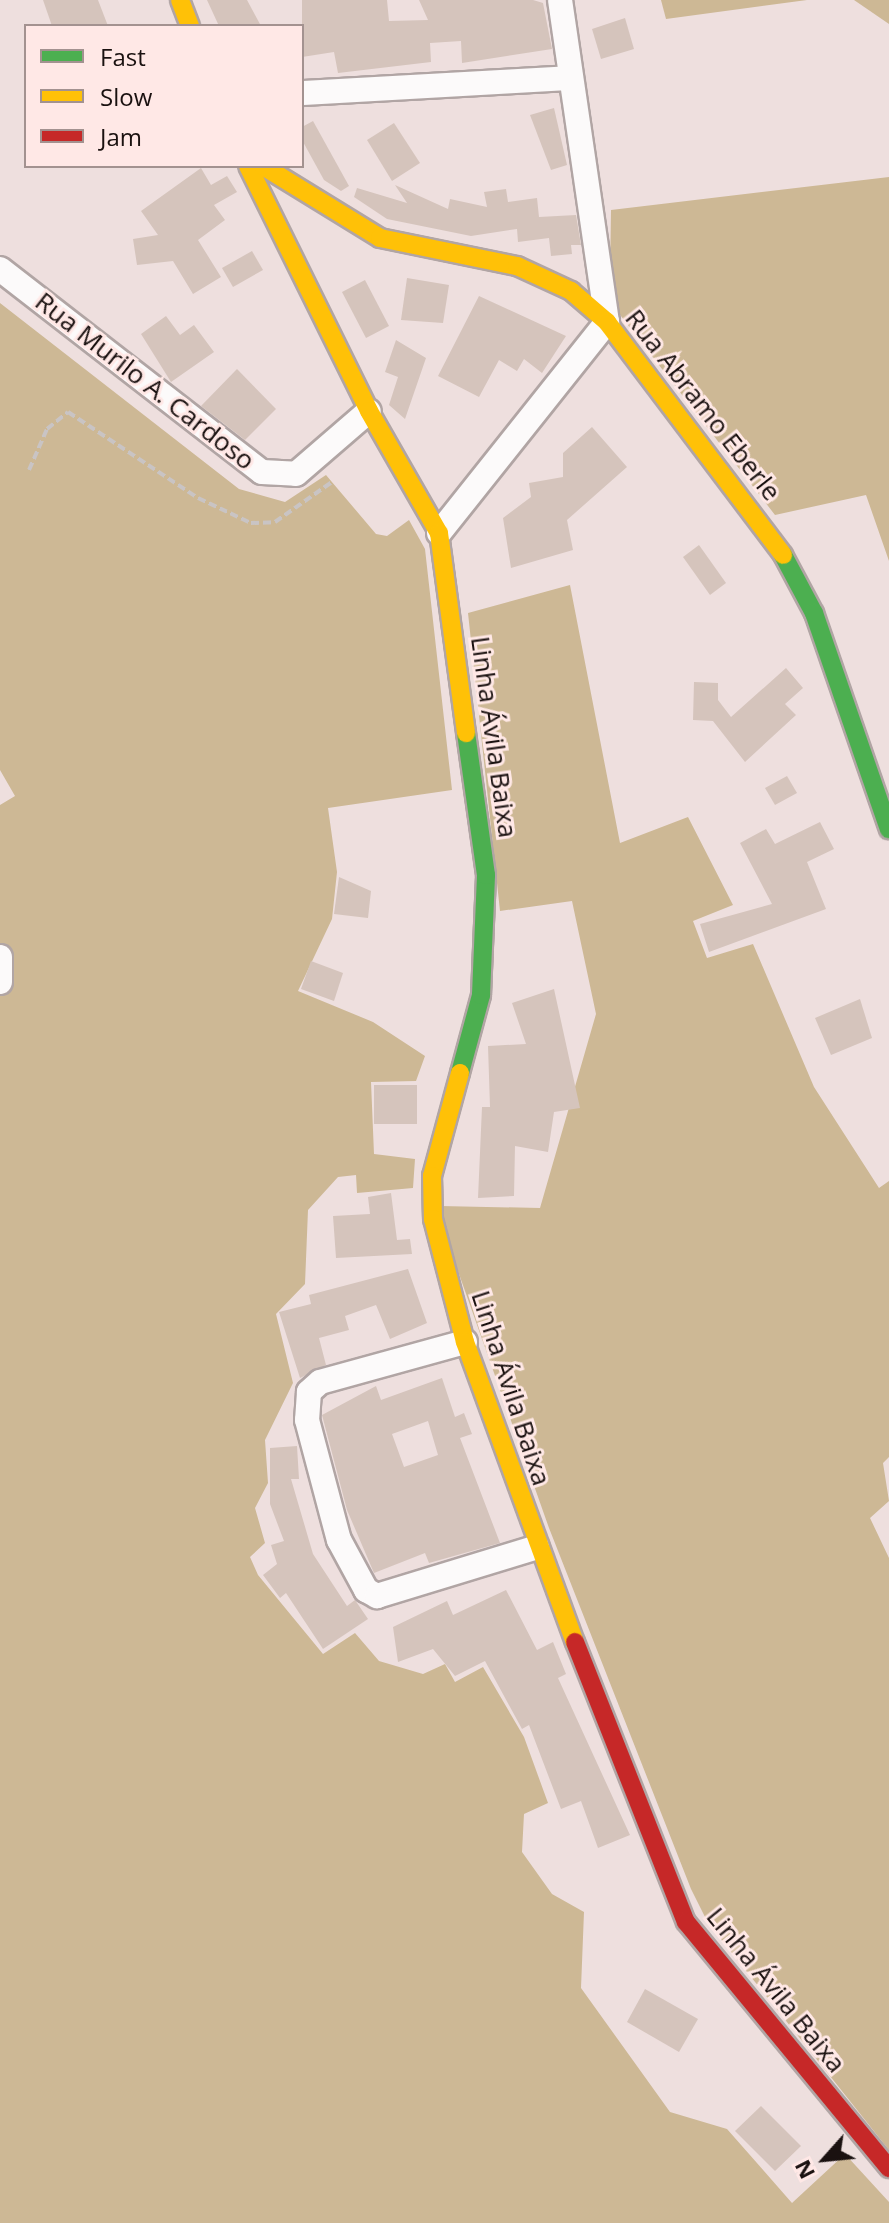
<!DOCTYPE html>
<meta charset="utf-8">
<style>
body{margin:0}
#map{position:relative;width:889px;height:2223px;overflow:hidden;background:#eedfde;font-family:"Open Sans",sans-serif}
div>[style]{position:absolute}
.forest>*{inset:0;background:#cdb895}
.building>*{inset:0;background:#d5c4bc}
.path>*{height:4px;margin-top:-2px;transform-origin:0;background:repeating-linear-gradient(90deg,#c9c4c4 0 8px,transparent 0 12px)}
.roads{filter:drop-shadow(2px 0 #b1a5a4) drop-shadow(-2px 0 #b1a5a4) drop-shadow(0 2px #b1a5a4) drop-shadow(0 -2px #b1a5a4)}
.street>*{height:24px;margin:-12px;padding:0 12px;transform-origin:12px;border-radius:12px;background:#fcfafa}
.fast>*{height:18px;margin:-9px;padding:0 9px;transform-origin:9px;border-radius:9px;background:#4caf50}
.slow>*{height:18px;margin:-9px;padding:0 9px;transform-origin:9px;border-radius:9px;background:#ffc107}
.jam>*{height:18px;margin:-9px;padding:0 9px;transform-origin:9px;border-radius:9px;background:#c62828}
span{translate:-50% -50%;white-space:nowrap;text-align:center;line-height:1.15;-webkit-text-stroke:6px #ffe8e6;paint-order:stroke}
.street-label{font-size:26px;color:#1a1110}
.legend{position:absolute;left:24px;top:24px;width:280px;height:144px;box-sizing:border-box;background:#ffe8e6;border:2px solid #a39290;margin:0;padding:10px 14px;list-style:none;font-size:24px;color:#1a1110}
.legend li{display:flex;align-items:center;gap:16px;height:40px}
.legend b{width:40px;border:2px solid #a39290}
.north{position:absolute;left:785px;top:2119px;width:80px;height:80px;-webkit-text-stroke:6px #ffe8e6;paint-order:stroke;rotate:243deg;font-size:22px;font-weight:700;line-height:32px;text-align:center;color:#1a1110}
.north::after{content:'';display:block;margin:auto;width:28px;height:36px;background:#1a1110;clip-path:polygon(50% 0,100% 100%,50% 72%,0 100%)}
</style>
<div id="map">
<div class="forest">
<div style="clip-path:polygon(661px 0,807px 0,666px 19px)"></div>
<div style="clip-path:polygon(854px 0,889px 0,889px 24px)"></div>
<div style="clip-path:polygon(889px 177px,889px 561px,866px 495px,775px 515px,614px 307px,610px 277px,611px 210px)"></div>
<div style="clip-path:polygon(0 303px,239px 489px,285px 502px,326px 475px,376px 534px,387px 536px,409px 520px,425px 549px,452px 790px,328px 808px,337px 872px,332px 919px,298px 991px,373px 1022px,425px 1056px,416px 1081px,371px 1082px,374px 1154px,415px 1159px,413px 1188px,357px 1193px,356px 1175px,338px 1177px,308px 1210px,305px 1284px,276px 1314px,293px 1383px,265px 1440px,268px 1483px,255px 1508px,265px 1543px,250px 1557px,258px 1575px,323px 1654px,355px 1633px,379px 1661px,423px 1674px,445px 1664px,455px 1682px,483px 1667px,524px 1737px,548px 1803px,524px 1814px,522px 1852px,552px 1894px,584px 1912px,581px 1988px,670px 2112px,727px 2129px,792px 2203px,845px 2154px,889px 2202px,889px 2223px,0 2223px,0 805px,15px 796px,0 770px)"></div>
<div style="clip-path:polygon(570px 585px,620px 843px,688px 817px,733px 905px,693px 921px,707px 958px,753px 944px,814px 1087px,879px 1188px,889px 1181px,889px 1457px,883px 1463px,889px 1501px,870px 1518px,889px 1558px,889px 2150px,708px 1923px,691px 1889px,549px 1528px,442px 1226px,440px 1206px,540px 1208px,596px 1014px,572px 901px,500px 911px,468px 613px)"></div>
</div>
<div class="building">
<div style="clip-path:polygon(43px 0,98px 0,108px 26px,52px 26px)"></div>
<div style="clip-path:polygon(207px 0,247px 0,261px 26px,219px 26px)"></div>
<div style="clip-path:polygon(302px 0,387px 0,389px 21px,428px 20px,419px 0,533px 0,543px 3px,552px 49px,462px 63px,461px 41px,430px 43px,431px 62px,338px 73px,334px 52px,302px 57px)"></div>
<div style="clip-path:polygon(625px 18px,634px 49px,601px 59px,592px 29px)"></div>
<div style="clip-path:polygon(554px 108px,567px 165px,551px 170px,530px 115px)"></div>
<div style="clip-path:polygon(313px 121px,349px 186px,341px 191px,324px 180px,302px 140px,302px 127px)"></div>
<div style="clip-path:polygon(394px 123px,420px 163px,392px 181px,367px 140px)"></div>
<div style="clip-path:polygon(201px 168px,211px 185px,227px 176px,237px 192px,214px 205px,225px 220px,198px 240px,221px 277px,193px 294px,173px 261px,137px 265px,133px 239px,158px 235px,141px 211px)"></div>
<div style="clip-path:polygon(395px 185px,448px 209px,450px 199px,487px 207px,484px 192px,506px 189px,508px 202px,537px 198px,539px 217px,576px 215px,581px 245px,571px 245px,572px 254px,551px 256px,549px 238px,518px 242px,517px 229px,471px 236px,387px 219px,354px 197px,357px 188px,407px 203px)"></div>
<div style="clip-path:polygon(252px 251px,263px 270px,233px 287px,222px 268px)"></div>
<div style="clip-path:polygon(407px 278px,449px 285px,443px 323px,401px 320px)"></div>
<div style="clip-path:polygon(365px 280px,389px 326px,366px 338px,342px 292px)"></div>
<div style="clip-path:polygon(479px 296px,566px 336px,542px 373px,524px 359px,517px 371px,499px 360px,479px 397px,438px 376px)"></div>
<div style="clip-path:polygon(166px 316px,180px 335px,194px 325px,214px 352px,171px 382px,141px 334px)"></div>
<div style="clip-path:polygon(396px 340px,426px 358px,405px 419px,389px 405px,398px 377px,385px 372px)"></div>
<div style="clip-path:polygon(237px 369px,276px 409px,245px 440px,201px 406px)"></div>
<div style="clip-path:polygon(592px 427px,627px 467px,567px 520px,573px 550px,511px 568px,503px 518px,531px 497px,529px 483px,563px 477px,563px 453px)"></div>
<div style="clip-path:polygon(699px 545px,726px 583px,710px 595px,683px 557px)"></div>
<div style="clip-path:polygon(786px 668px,803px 688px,785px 704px,796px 715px,745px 762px,713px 721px,693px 720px,694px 682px,718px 683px,718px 700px,731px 717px)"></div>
<div style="clip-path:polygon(787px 776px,797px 793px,775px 805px,765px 788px)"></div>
<div style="clip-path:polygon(820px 822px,834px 849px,807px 862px,826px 909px,709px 952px,700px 924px,772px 904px,740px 843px,766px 829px,775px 844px)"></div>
<div style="clip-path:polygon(339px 877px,371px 891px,368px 918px,334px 914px)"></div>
<div style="clip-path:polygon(311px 961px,343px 973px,334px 1001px,301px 989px)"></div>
<div style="clip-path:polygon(554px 989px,580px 1108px,554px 1112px,548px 1152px,515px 1146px,514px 1196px,478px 1198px,482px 1107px,490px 1107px,488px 1046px,526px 1044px,512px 1003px)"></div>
<div style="clip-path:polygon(860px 999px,872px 1038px,831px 1055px,815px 1018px)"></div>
<div style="clip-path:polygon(374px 1085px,417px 1085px,417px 1124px,374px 1124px)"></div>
<div style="clip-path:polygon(391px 1193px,397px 1240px,410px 1239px,412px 1254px,336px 1258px,333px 1216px,370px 1214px,368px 1197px)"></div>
<div style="clip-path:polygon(408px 1269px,427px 1323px,390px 1339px,376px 1305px,345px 1316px,349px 1330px,319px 1338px,326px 1365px,300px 1378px,279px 1312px,311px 1304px,309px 1295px)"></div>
<div style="clip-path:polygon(evenodd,442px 1378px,455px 1417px,464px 1413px,472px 1434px,460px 1438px,500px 1543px,429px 1563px,425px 1553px,374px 1573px,347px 1510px,322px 1415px,376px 1386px,381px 1400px,442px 1378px,428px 1421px,438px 1455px,404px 1467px,392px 1434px,428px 1421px)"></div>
<div style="clip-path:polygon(297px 1446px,299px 1479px,291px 1479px,313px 1554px,347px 1606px,355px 1600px,368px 1619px,323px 1649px,286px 1593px,280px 1598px,263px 1575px,277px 1564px,271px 1545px,284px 1541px,270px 1504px,270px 1448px)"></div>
<div style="clip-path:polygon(506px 1590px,537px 1650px,553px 1642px,566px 1674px,558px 1678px,630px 1835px,598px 1848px,581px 1801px,561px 1809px,529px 1725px,522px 1729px,485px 1661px,455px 1676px,433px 1649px,398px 1662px,393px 1627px,447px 1601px,453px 1615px)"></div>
<div style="clip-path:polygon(645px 1989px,698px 2019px,679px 2052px,627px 2022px)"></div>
<div style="clip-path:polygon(761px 2106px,801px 2146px,775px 2171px,735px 2131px)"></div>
</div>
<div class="path">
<div style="left:29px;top:470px;width:45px;rotate:-66.3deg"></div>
<div style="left:47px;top:429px;width:27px;rotate:-39deg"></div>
<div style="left:68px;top:412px;width:156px;rotate:33.5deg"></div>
<div style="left:198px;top:498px;width:59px;rotate:25.3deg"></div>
<div style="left:251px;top:523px;width:24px;rotate:-2deg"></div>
<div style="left:275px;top:522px;width:70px;rotate:-35.1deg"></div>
</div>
<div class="roads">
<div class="street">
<div style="left:302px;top:93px;width:268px;rotate:-3.2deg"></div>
<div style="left:0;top:269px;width:331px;rotate:37.8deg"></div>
<div style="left:262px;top:472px;width:34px;rotate:3deg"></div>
<div style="left:296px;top:474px;width:96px;rotate:-40.8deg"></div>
<div style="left:439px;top:533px;width:270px;rotate:-51.5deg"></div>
<div style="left:607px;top:322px;width:325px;rotate:-98.3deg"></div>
<div style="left:0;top:957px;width:25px;rotate:90deg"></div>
<div style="left:465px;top:1342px;width:150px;rotate:164.6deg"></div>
<div style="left:320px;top:1382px;width:15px;rotate:138deg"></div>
<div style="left:309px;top:1392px;width:28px;rotate:94deg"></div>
<div style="left:307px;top:1420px;width:124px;rotate:75.1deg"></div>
<div style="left:339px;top:1540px;width:57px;rotate:61.6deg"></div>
<div style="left:366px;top:1590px;width:13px;rotate:29deg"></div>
<div style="left:377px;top:1596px;width:167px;rotate:-17deg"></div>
</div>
<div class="fast">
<div style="left:783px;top:555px;width:66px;rotate:61.9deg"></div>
<div style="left:814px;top:613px;width:229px;rotate:70.9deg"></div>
<div style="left:460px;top:1073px;width:81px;rotate:-74.9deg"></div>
<div style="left:481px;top:995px;width:120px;rotate:-87.6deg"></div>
<div style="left:486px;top:875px;width:143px;rotate:-98deg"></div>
</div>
<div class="slow">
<div style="left:180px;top:0;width:28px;rotate:69deg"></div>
<div style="left:248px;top:166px;width:273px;rotate:63.7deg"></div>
<div style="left:369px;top:411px;width:141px;rotate:60.2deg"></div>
<div style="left:439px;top:533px;width:202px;rotate:82.3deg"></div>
<div style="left:263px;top:166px;width:137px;rotate:31.6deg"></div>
<div style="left:380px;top:238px;width:140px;rotate:11.6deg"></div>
<div style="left:517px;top:266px;width:60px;rotate:24.8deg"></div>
<div style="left:571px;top:291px;width:48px;rotate:40.7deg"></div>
<div style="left:607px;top:322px;width:292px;rotate:52.9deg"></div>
<div style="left:460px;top:1073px;width:107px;rotate:105.2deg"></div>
<div style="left:432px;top:1176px;width:43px;rotate:88.7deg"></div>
<div style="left:433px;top:1219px;width:127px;rotate:75.4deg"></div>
<div style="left:465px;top:1342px;width:320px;rotate:69.9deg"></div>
</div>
<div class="jam">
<div style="left:575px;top:1642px;width:301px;rotate:68.4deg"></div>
<div style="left:686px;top:1922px;width:319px;rotate:50.5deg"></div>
</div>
</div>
<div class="street-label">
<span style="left:145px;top:381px;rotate:38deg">Rua Murilo A. Cardoso</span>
<span style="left:703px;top:405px;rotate:52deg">Rua Abramo Eberle</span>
<span style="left:494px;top:737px;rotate:82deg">Linha Ávila Baixa</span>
<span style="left:511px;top:1388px;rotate:72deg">Linha Ávila Baixa</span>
<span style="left:776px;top:1990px;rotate:51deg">Linha Ávila Baixa</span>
</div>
<ul class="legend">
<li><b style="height:10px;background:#4caf50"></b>Fast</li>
<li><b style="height:10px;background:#ffc107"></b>Slow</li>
<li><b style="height:10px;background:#c62828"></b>Jam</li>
</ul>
<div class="north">N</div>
</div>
